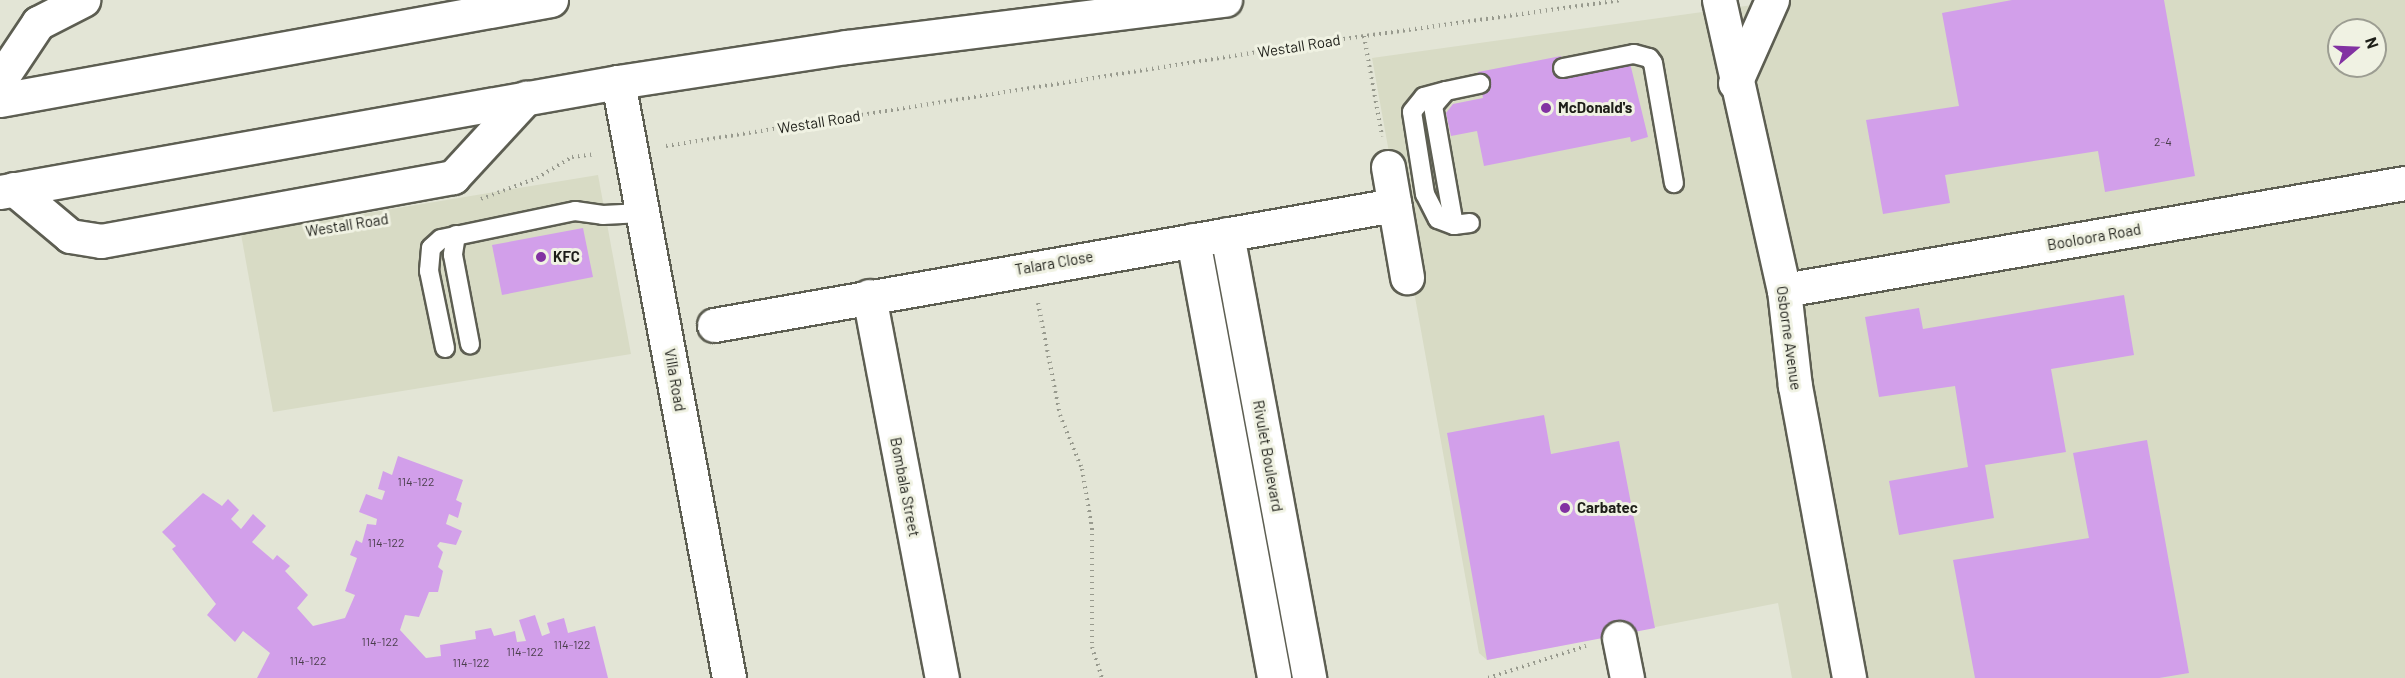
<!DOCTYPE html>
<style>
body{margin:0}
#map{position:relative;width:2405px;height:678px;overflow:hidden;background:#e3e5d6;font-family:Barlow,sans-serif}
div>[style]{position:absolute}
.built>*{inset:0;background:#d8dbc5}
.building>*{inset:0;background:#d29fea}
.path>*{height:4px;margin-top:-2px;transform-origin:0;background:repeating-linear-gradient(90deg,#989a8e 0 1.5px,transparent 0 6px)}
.roads{filter:drop-shadow(2px 0 #5d5e52) drop-shadow(-2px 0 #5d5e52) drop-shadow(0 2px #5d5e52) drop-shadow(0 -2px #5d5e52)}
.lane>*{height:18px;margin:-9px;padding:0 9px;transform-origin:9px;border-radius:9px;background:#fff}
.street>*{height:33px;margin:-16.5px;padding:0 16.5px;transform-origin:16.5px;border-radius:16.5px;background:#fff}
.secondary>*{height:33px;margin:-16.5px;padding:0 16.5px;transform-origin:16.5px;border-radius:16.5px;background:#fff}
.primary>*{height:33px;margin:-16.5px;padding:0 16.5px;transform-origin:16.5px;border-radius:16.5px;background:#fff}
.dots>*{width:16px;height:16px;translate:-50% -50%;box-sizing:border-box;border:3px solid #f0f2e3;border-radius:50%}
span{translate:-50% -50%;white-space:nowrap;text-align:center;line-height:1.15;-webkit-text-stroke:6px #f0f2e3;paint-order:stroke}
.number-label{font-size:12px;color:#4a3e4c}
.number-label span{-webkit-text-stroke-width:0}
.street-label{font-size:15px;color:#1d1e18}
.poi-label{font-size:15px;color:#1d1e18;font-weight:700}
.left{translate:0 -50%;text-align:left}
.north{position:absolute;left:2327px;top:18px;width:60px;height:60px;box-sizing:border-box;background:#f0f2e3;border:2px solid #9c9d92;border-radius:50%;rotate:71deg;font-size:16px;font-weight:700;line-height:24px;text-align:center;color:#1d1e18}
.north::after{content:'';display:block;margin:auto;width:21px;height:27px;background:#8232a2;clip-path:polygon(50% 0,100% 100%,50% 72%,0 100%)}
</style>
<div id="map">
<div class="built">
<div style="clip-path:polygon(evenodd,1789px 0,2405px 0,2405px 678px,1792px 678px,1778px 603px,1487px 660px,1479px 653px,1372px 58px,1789px 0,2339px 30px,2375px 30px,2375px 66px,2339px 66px,2339px 30px)"></div>
<div style="clip-path:polygon(598px 175px,631px 354px,273px 412px,241px 234px)"></div>
</div>
<div class="building">
<div style="clip-path:polygon(2012px 0,2164px 0,2195px 176px,2105px 192px,2098px 151px,1945px 175px,1950px 203px,1883px 214px,1866px 120px,1959px 106px,1942px 13px)"></div>
<div style="clip-path:polygon(1561px 56px,1564px 76px,1630px 63px,1648px 137px,1631px 142px,1630px 137px,1484px 166px,1477px 131px,1451px 136px,1446px 113px,1453px 104px,1483px 98px,1478px 72px)"></div>
<div style="clip-path:polygon(583px 228px,593px 277px,502px 295px,492px 245px)"></div>
<div style="clip-path:polygon(2124px 295px,2134px 355px,2051px 369px,2066px 452px,1985px 465px,1994px 518px,1899px 535px,1889px 481px,1968px 467px,1955px 386px,1879px 397px,1865px 317px,1919px 308px,1923px 329px)"></div>
<div style="clip-path:polygon(1544px 415px,1551px 454px,1619px 441px,1655px 628px,1487px 660px,1447px 433px)"></div>
<div style="clip-path:polygon(2147px 440px,2189px 673px,2159px 678px,1975px 678px,1953px 560px,2089px 538px,2073px 453px)"></div>
<div style="clip-path:polygon(398px 456px,463px 480px,456px 500px,462px 503px,458px 518px,449px 514px,446px 524px,462px 531px,456px 545px,440px 542px,437px 546px,443px 552px,438px 567px,443px 571px,438px 592px,429px 592px,419px 617px,405px 615px,400px 630px,426px 658px,441px 656px,440px 645px,476px 639px,475px 631px,491px 628px,494px 636px,515px 631px,517px 642px,526px 641px,519px 620px,535px 615px,542px 636px,550px 633px,547px 623px,564px 618px,568px 633px,595px 626px,608px 678px,257px 678px,270px 653px,243px 631px,235px 642px,207px 615px,216px 604px,172px 549px,176px 546px,162px 532px,203px 493px,222px 506px,228px 499px,239px 510px,231px 519px,241px 529px,253px 514px,266px 526px,252px 542px,273px 560px,277px 555px,290px 566px,285px 571px,308px 595px,297px 608px,313px 626px,345px 618px,355px 595px,345px 591px,357px 558px,350px 555px,356px 540px,362px 543px,367px 524px,376px 525px,377px 519px,359px 512px,366px 494px,382px 500px,385px 491px,378px 489px,383px 471px,392px 475px)"></div>
</div>
<div class="path">
<div style="left:1364px;top:36px;width:102px;rotate:79.8deg"></div>
<div style="left:666px;top:146px;width:650px;rotate:-9.03deg"></div>
<div style="left:1308px;top:44px;width:315px;rotate:-8deg"></div>
<div style="left:481px;top:199px;width:60px;rotate:-20.6deg"></div>
<div style="left:537px;top:178px;width:41px;rotate:-31deg"></div>
<div style="left:572px;top:157px;width:24px;rotate:-7deg"></div>
<div style="left:1038px;top:303px;width:114px;rotate:78.9deg"></div>
<div style="left:1060px;top:415px;width:58px;rotate:67.8deg"></div>
<div style="left:1082px;top:469px;width:60px;rotate:80.4deg"></div>
<div style="left:1092px;top:528px;width:119px;rotate:90deg"></div>
<div style="left:1092px;top:647px;width:33px;rotate:72deg"></div>
<div style="left:1488px;top:678px;width:103px;rotate:-18.1deg"></div>
</div>
<div class="roads">
<div class="lane">
<div style="left:1563px;top:68px;width:72px;rotate:-11.2deg"></div>
<div style="left:1634px;top:54px;width:16px;rotate:15deg"></div>
<div style="left:1649px;top:58px;width:6px;rotate:51deg"></div>
<div style="left:1653px;top:63px;width:122px;rotate:80.1deg"></div>
<div style="left:1446px;top:91px;width:23px;rotate:165deg"></div>
<div style="left:1424px;top:97px;width:19px;rotate:129deg"></div>
<div style="left:1412px;top:112px;width:83px;rotate:81deg"></div>
<div style="left:1425px;top:194px;width:28px;rotate:63deg"></div>
<div style="left:1438px;top:219px;width:17px;rotate:21deg"></div>
<div style="left:1454px;top:225px;width:16px;rotate:-7deg"></div>
<div style="left:1454px;top:225px;width:121px;rotate:-100deg"></div>
<div style="left:1433px;top:106px;width:20px;rotate:-49deg"></div>
<div style="left:1446px;top:91px;width:35px;rotate:-12deg"></div>
<div style="left:456px;top:235px;width:20px;rotate:99deg"></div>
<div style="left:453px;top:255px;width:91px;rotate:79.2deg"></div>
<div style="left:445px;top:348px;width:79px;rotate:-101.7deg"></div>
<div style="left:429px;top:271px;width:23px;rotate:-85deg"></div>
<div style="left:431px;top:248px;width:13px;rotate:-42deg"></div>
<div style="left:441px;top:239px;width:137px;rotate:-11.8deg"></div>
<div style="left:575px;top:211px;width:28px;rotate:8deg"></div>
<div style="left:603px;top:215px;width:39px;rotate:-3deg"></div>
</div>
<div class="street">
<div style="left:0;top:80px;width:69px;rotate:-56.3deg"></div>
<div style="left:38px;top:23px;width:51px;rotate:-27.1deg"></div>
<div style="left:618px;top:82px;width:606px;rotate:79.45deg"></div>
<div style="left:1388px;top:167px;width:112px;rotate:80.2deg"></div>
<div style="left:14px;top:189px;width:73px;rotate:40deg"></div>
<div style="left:70px;top:236px;width:31px;rotate:9deg"></div>
<div style="left:101px;top:241px;width:358px;rotate:-10.3deg"></div>
<div style="left:453px;top:177px;width:108px;rotate:-47.3deg"></div>
<div style="left:1227px;top:234px;width:452px;rotate:79.5deg"></div>
<div style="left:1193px;top:240px;width:445px;rotate:79.5deg"></div>
<div style="left:1784px;top:290px;width:630px;rotate:-9.78deg"></div>
<div style="left:869px;top:296px;width:389px;rotate:79.2deg"></div>
<div style="left:714px;top:325px;width:691px;rotate:-10.01deg"></div>
<div style="left:1619px;top:638px;width:41px;rotate:78.7deg"></div>
</div>
<div class="secondary">
<div style="left:1719px;top:0;width:297px;rotate:77.4deg"></div>
<div style="left:1784px;top:290px;width:97px;rotate:83.5deg"></div>
<div style="left:1795px;top:386px;width:297px;rotate:79.5deg"></div>
<div style="left:1735px;top:83px;width:91px;rotate:-66deg"></div>
</div>
<div class="primary">
<div style="left:0;top:100px;width:560px;rotate:-10.29deg"></div>
<div style="left:0;top:192px;width:628px;rotate:-10.09deg"></div>
<div style="left:618px;top:82px;width:231px;rotate:-8.7deg"></div>
<div style="left:846px;top:47px;width:382px;rotate:-7.1deg"></div>
</div>
</div>
<div class="dots">
<div style="left:1546px;top:108px;background:#8232a2"></div>
<div style="left:541px;top:257px;background:#8232a2"></div>
<div style="left:1565px;top:508px;background:#8232a2"></div>
</div>
<div class="number-label">
<span style="left:2163px;top:142px">2-4</span>
<span style="left:416px;top:482px">114-122</span>
<span style="left:386px;top:543px">114-122</span>
<span style="left:380px;top:642px">114-122</span>
<span style="left:572px;top:645px">114-122</span>
<span style="left:525px;top:652px">114-122</span>
<span style="left:308px;top:661px">114-122</span>
<span style="left:471px;top:663px">114-122</span>
</div>
<div class="street-label">
<span style="left:1299px;top:46px;rotate:-9deg">Westall Road</span>
<span style="left:819px;top:122px;rotate:-9deg">Westall Road</span>
<span style="left:347px;top:225px;rotate:-9deg">Westall Road</span>
<span style="left:2094px;top:237px;rotate:-10deg">Booloora Road</span>
<span style="left:1054px;top:263px;rotate:-10deg">Talara Close</span>
<span style="left:1789px;top:338px;rotate:82deg">Osborne Avenue</span>
<span style="left:675px;top:380px;rotate:80deg">Villa Road</span>
<span style="left:1268px;top:456px;rotate:80deg">Rivulet Boulevard</span>
<span style="left:905px;top:487px;rotate:79deg">Bombala Street</span>
</div>
<div class="poi-label">
<span class="left" style="left:1558px;top:108px">McDonald's</span>
<span class="left" style="left:553px;top:257px">KFC</span>
<span class="left" style="left:1577px;top:508px">Carbatec</span>
</div>
<div class="north">N</div>
</div>
